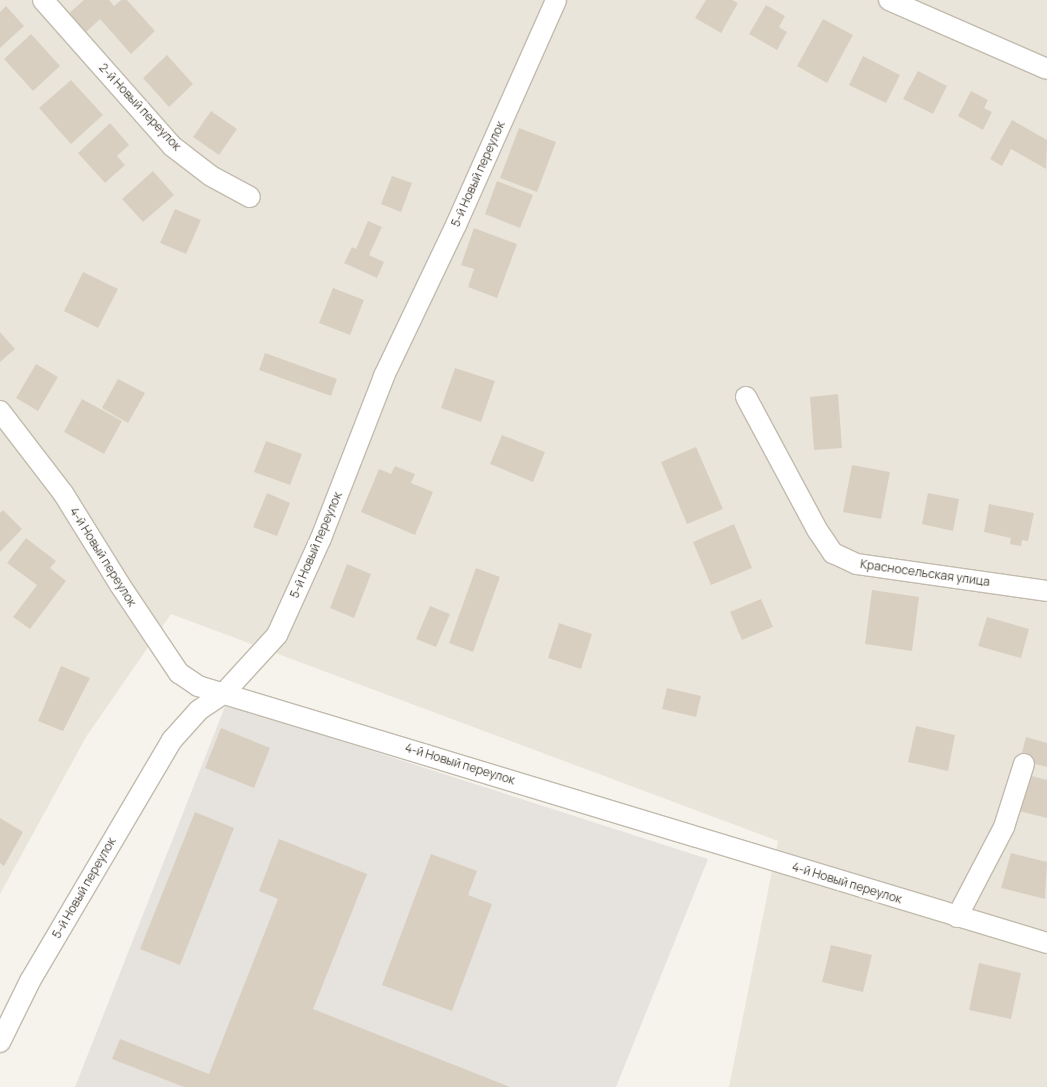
<!DOCTYPE html>
<meta charset="utf-8">
<style>
body{margin:0}
#map{position:relative;width:1047px;height:1087px;overflow:hidden;background:#f6f3ec;font-family:Manrope,sans-serif}
div>[style]{position:absolute}
.residential>*{inset:0;background:#eae5da}
.industrial>*{inset:0;background:#e6e2dd}
.building>*{inset:0;background:#d8cfc1}
.roads{filter:drop-shadow(1px 0 #c2bbae) drop-shadow(-1px 0 #c2bbae) drop-shadow(0 1px #c2bbae) drop-shadow(0 -1px #c2bbae)}
.street>*{height:20px;margin:-10px;padding:0 10px;transform-origin:10px;border-radius:10px;background:#fff}
span{translate:-50% -50%;white-space:nowrap;text-align:center;line-height:1.15;-webkit-text-stroke:5px #fff;paint-order:stroke}
.street-label{font-size:12px;color:#4b4439}
</style>
<div id="map">
<div class="residential">
<div style="clip-path:polygon(0 0,1047px 0,1047px 1087px,729px 1087px,778px 841px,171px 614px,86px 737px,0 894px)"></div>
</div>
<div class="industrial">
<div style="clip-path:polygon(226px 704px,708px 859px,616px 1087px,75px 1087px)"></div>
</div>
<div class="building">
<div style="clip-path:polygon(84px 0,109px 0,114px 6px,121px 0,127px 0,155px 31px,131px 54px,100px 19px,84px 34px,67px 15px)"></div>
<div style="clip-path:polygon(706px 0,732px 0,738px 3px,721px 33px,695px 18px)"></div>
<div style="clip-path:polygon(766px 5px,785px 16px,779px 27px,787px 32px,777px 50px,749px 34px)"></div>
<div style="clip-path:polygon(6px 6px,24px 26px,0 48px,0 12px)"></div>
<div style="clip-path:polygon(823px 19px,853px 35px,827px 83px,797px 66px)"></div>
<div style="clip-path:polygon(31px 34px,60px 66px,33px 91px,4px 59px)"></div>
<div style="clip-path:polygon(167px 55px,193px 84px,169px 107px,143px 78px)"></div>
<div style="clip-path:polygon(863px 56px,900px 75px,886px 103px,849px 85px)"></div>
<div style="clip-path:polygon(918px 71px,947px 86px,933px 114px,903px 99px)"></div>
<div style="clip-path:polygon(71px 80px,103px 115px,71px 144px,39px 108px)"></div>
<div style="clip-path:polygon(971px 91px,988px 100px,984px 108px,992px 112px,983px 130px,958px 116px)"></div>
<div style="clip-path:polygon(211px 111px,237px 129px,219px 155px,193px 137px)"></div>
<div style="clip-path:polygon(1012px 120px,1047px 140px,1046px 169px,1011px 149px,1002px 166px,990px 159px)"></div>
<div style="clip-path:polygon(110px 123px,129px 145px,117px 156px,125px 165px,105px 183px,78px 153px)"></div>
<div style="clip-path:polygon(519px 128px,556px 142px,537px 192px,500px 178px)"></div>
<div style="clip-path:polygon(153px 171px,174px 195px,143px 222px,122px 199px)"></div>
<div style="clip-path:polygon(392px 176px,412px 183px,401px 212px,381px 204px)"></div>
<div style="clip-path:polygon(497px 181px,533px 195px,520px 228px,485px 214px)"></div>
<div style="clip-path:polygon(175px 209px,201px 220px,186px 254px,160px 243px)"></div>
<div style="clip-path:polygon(368px 221px,382px 227px,369px 255px,384px 262px,377px 278px,344px 263px,352px 247px,356px 249px)"></div>
<div style="clip-path:polygon(474px 228px,517px 244px,497px 298px,468px 287px,474px 269px,461px 265px)"></div>
<div style="clip-path:polygon(83px 272px,118px 289px,98px 328px,64px 311px)"></div>
<div style="clip-path:polygon(333px 288px,364px 300px,350px 335px,319px 323px)"></div>
<div style="clip-path:polygon(0 332px,15px 349px,0 362px)"></div>
<div style="clip-path:polygon(265px 353px,337px 379px,331px 396px,259px 370px)"></div>
<div style="clip-path:polygon(36px 364px,58px 377px,38px 411px,16px 398px)"></div>
<div style="clip-path:polygon(455px 368px,495px 381px,481px 422px,441px 408px)"></div>
<div style="clip-path:polygon(118px 379px,145px 393px,128px 423px,102px 408px)"></div>
<div style="clip-path:polygon(838px 394px,842px 448px,814px 450px,810px 397px)"></div>
<div style="clip-path:polygon(82px 399px,122px 421px,104px 454px,64px 432px)"></div>
<div style="clip-path:polygon(502px 435px,545px 452px,533px 482px,490px 464px)"></div>
<div style="clip-path:polygon(266px 441px,302px 454px,290px 485px,254px 472px)"></div>
<div style="clip-path:polygon(696px 447px,723px 509px,687px 524px,661px 462px)"></div>
<div style="clip-path:polygon(852px 465px,890px 472px,881px 519px,843px 512px)"></div>
<div style="clip-path:polygon(395px 466px,415px 474px,411px 483px,433px 492px,415px 535px,361px 512px,379px 469px,391px 474px)"></div>
<div style="clip-path:polygon(267px 493px,290px 503px,277px 536px,253px 527px)"></div>
<div style="clip-path:polygon(928px 493px,959px 499px,953px 531px,922px 524px)"></div>
<div style="clip-path:polygon(989px 504px,1034px 513px,1028px 541px,1022px 540px,1021px 546px,1010px 544px,1011px 538px,984px 532px)"></div>
<div style="clip-path:polygon(3px 510px,22px 529px,0 552px,0 513px)"></div>
<div style="clip-path:polygon(734px 524px,752px 568px,711px 585px,693px 542px)"></div>
<div style="clip-path:polygon(26px 538px,56px 561px,50px 568px,66px 581px,30px 629px,13px 617px,37px 585px,7px 563px)"></div>
<div style="clip-path:polygon(347px 564px,371px 574px,354px 618px,330px 608px)"></div>
<div style="clip-path:polygon(476px 568px,500px 577px,473px 652px,449px 643px)"></div>
<div style="clip-path:polygon(872px 590px,919px 597px,912px 651px,865px 644px)"></div>
<div style="clip-path:polygon(761px 599px,773px 627px,742px 640px,730px 612px)"></div>
<div style="clip-path:polygon(430px 606px,450px 614px,436px 647px,416px 639px)"></div>
<div style="clip-path:polygon(987px 617px,1029px 629px,1021px 658px,978px 646px)"></div>
<div style="clip-path:polygon(559px 623px,592px 634px,581px 669px,548px 658px)"></div>
<div style="clip-path:polygon(61px 666px,90px 678px,63px 731px,38px 721px)"></div>
<div style="clip-path:polygon(667px 688px,701px 696px,696px 717px,662px 709px)"></div>
<div style="clip-path:polygon(916px 726px,955px 735px,948px 771px,908px 762px)"></div>
<div style="clip-path:polygon(221px 728px,270px 748px,254px 788px,205px 768px)"></div>
<div style="clip-path:polygon(1026px 737px,1047px 743px,1047px 767px,1020px 760px)"></div>
<div style="clip-path:polygon(1024px 774px,1047px 780px,1047px 818px,1015px 810px)"></div>
<div style="clip-path:polygon(195px 812px,234px 828px,180px 965px,140px 949px)"></div>
<div style="clip-path:polygon(0 818px,23px 832px,4px 866px,0 863px)"></div>
<div style="clip-path:polygon(279px 839px,367px 874px,313px 1009px,510px 1087px,184px 1087px,112px 1059px,120px 1039px,209px 1074px,278px 899px,259px 891px)"></div>
<div style="clip-path:polygon(1011px 853px,1047px 862px,1045px 899px,1001px 888px)"></div>
<div style="clip-path:polygon(431px 854px,477px 871px,468px 895px,492px 904px,452px 1011px,382px 985px)"></div>
<div style="clip-path:polygon(831px 945px,872px 955px,863px 992px,822px 982px)"></div>
<div style="clip-path:polygon(979px 963px,1021px 973px,1011px 1019px,969px 1010px)"></div>
</div>
<div class="roads">
<div class="street">
<div style="left:43px;top:0;width:195px;rotate:48.5deg"></div>
<div style="left:172px;top:146px;width:49px;rotate:37.6deg"></div>
<div style="left:211px;top:176px;width:44px;rotate:28.3deg"></div>
<div style="left:889px;top:0;width:172px;rotate:23.6deg"></div>
<div style="left:746px;top:397px;width:152px;rotate:61.8deg"></div>
<div style="left:818px;top:531px;width:27px;rotate:56deg"></div>
<div style="left:833px;top:553px;width:26px;rotate:25deg"></div>
<div style="left:857px;top:564px;width:192px;rotate:8.1deg"></div>
<div style="left:0;top:411px;width:103px;rotate:52.5deg"></div>
<div style="left:63px;top:493px;width:108px;rotate:58.2deg"></div>
<div style="left:120px;top:585px;width:106px;rotate:56.2deg"></div>
<div style="left:179px;top:673px;width:23px;rotate:34deg"></div>
<div style="left:198px;top:686px;width:887px;rotate:16.84deg"></div>
<div style="left:957px;top:917px;width:102px;rotate:-62.4deg"></div>
<div style="left:1004px;top:827px;width:66px;rotate:-72.4deg"></div>
<div style="left:0;top:1042px;width:68px;rotate:-63.8deg"></div>
<div style="left:30px;top:981px;width:280px;rotate:-59.5deg"></div>
<div style="left:172px;top:740px;width:40px;rotate:-48deg"></div>
<div style="left:199px;top:710px;width:30px;rotate:-34deg"></div>
<div style="left:224px;top:693px;width:79px;rotate:-47.6deg"></div>
<div style="left:277px;top:635px;width:107px;rotate:-65.6deg"></div>
<div style="left:321px;top:538px;width:174px;rotate:-68.7deg"></div>
<div style="left:384px;top:376px;width:167px;rotate:-64.5deg"></div>
<div style="left:456px;top:225px;width:246px;rotate:-66deg"></div>
</div>
</div>
<div class="street-label">
<span style="left:140px;top:107px;rotate:47deg">2-й Новый переулок</span>
<span style="left:478px;top:174px;rotate:-66deg">5-й Новый переулок</span>
<span style="left:316px;top:545px;rotate:-67deg">5-й Новый переулок</span>
<span style="left:103px;top:557px;rotate:58deg">4-й Новый переулок</span>
<span style="left:925px;top:573px;rotate:8deg">Красносельская улица</span>
<span style="left:460px;top:764px;rotate:17deg">4-й Новый переулок</span>
<span style="left:847px;top:883px;rotate:17deg">4-й Новый переулок</span>
<span style="left:84px;top:888px;rotate:-60deg">5-й Новый переулок</span>
</div>
</div>
